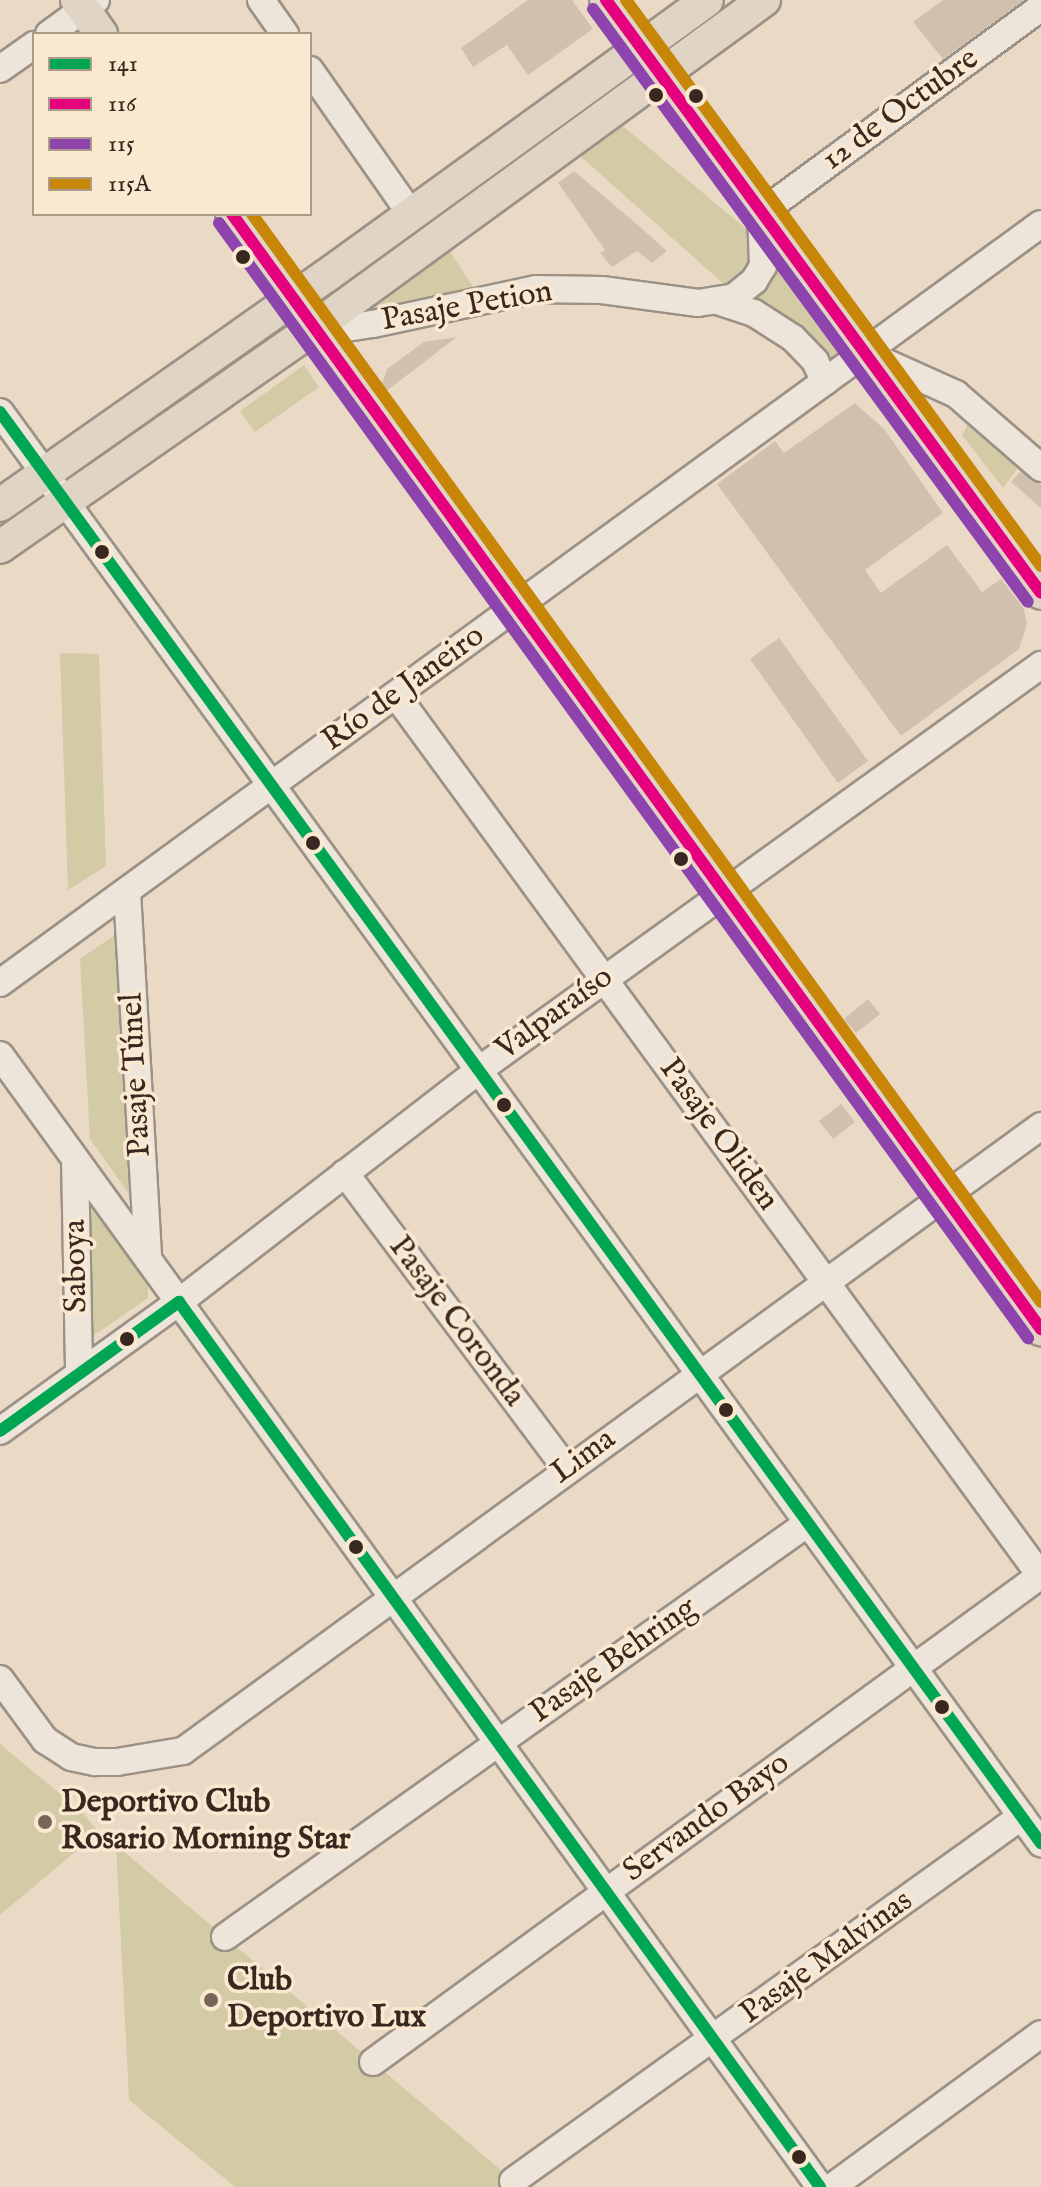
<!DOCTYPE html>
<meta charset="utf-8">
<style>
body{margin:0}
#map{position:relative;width:1041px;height:2187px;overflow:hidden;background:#eadac5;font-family:"IM FELL English",serif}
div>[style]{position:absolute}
.green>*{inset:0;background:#d3cba6}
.building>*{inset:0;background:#d1c0ae}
.roads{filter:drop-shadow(2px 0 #9c9185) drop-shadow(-2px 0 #9c9185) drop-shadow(0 2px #9c9185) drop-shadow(0 -2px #9c9185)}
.minor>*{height:26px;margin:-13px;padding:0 13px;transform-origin:13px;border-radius:13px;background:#ede4da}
.major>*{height:32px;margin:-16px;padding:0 16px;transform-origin:16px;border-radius:16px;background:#e0d4c5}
.bus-1>*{height:12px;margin:-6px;padding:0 6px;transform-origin:6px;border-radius:6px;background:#00a651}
.bus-2>*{height:12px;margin:-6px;padding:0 6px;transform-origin:6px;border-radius:6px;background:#e5007d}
.bus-3>*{height:12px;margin:-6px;padding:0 6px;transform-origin:6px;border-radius:6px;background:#8e44ad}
.bus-4>*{height:12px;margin:-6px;padding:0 6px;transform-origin:6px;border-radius:6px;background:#c78608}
.dots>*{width:22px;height:22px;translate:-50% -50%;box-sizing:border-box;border:4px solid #fbe8d0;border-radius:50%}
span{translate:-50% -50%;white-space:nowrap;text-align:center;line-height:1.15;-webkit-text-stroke:7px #fbe8d0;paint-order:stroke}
.street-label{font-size:32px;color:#38281f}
.poi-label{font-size:32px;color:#38281f;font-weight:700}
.left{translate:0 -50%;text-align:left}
.legend{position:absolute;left:32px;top:32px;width:280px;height:184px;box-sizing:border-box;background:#fbe8d0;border:2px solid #ad9b89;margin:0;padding:10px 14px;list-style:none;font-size:24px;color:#38281f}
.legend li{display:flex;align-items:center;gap:16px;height:40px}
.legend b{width:40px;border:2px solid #ad9b89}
</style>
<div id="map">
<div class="green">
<div style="clip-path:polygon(612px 117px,781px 258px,853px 350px,836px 369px,745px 303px,570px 147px)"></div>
<div style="clip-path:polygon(446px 246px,476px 291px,340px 322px)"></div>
<div style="clip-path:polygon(304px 365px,319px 387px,255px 432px,240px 411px)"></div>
<div style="clip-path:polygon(971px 418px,1022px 462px,1003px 488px,962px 435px)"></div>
<div style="clip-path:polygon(60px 653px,99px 654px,106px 866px,68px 890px)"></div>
<div style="clip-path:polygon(119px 932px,136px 1204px,90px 1139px,80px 959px)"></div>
<div style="clip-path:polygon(85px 1186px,148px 1276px,148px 1298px,93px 1336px)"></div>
<div style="clip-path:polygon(0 1744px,82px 1812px,99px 1832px,0 1915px)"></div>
<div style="clip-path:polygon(116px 1845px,521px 2187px,235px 2187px,129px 2100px)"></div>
</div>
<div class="building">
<div style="clip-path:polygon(528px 0,572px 0,593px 29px,528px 75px,507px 45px,473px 67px,461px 48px)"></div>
<div style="clip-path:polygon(943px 0,1024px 0,943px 59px,913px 22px)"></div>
<div style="clip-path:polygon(574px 171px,639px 226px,667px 251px,652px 263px,637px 251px,612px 267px,600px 253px,605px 250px,558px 183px)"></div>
<div style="clip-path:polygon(457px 337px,385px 392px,381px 387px,387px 369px,424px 342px)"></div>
<div style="clip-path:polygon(855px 403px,885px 430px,943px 513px,865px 570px,881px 593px,947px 545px,982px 592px,1001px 579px,1024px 609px,1027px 624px,1019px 649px,901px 736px,717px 484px,775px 441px,784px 453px)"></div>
<div style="clip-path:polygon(1021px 471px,1041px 484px,1041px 508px,1011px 482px)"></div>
<div style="clip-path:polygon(779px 638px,868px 761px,838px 783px,750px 659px)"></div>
<div style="clip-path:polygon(868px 999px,880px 1014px,856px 1033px,844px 1019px)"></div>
<div style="clip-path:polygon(841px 1104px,855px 1122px,833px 1139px,819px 1121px)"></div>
</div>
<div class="roads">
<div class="minor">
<div style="left:261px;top:0;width:42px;rotate:54.8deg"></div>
<div style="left:49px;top:34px;width:58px;rotate:-35.9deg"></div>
<div style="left:0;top:69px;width:42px;rotate:-35.2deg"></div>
<div style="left:310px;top:70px;width:176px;rotate:55deg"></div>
<div style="left:717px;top:301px;width:39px;rotate:18deg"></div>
<div style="left:754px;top:313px;width:46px;rotate:32.7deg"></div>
<div style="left:793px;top:338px;width:32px;rotate:46deg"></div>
<div style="left:815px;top:361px;width:23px;rotate:65deg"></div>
<div style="left:314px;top:328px;width:20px;rotate:6deg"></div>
<div style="left:334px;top:330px;width:39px;rotate:-9deg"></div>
<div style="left:373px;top:324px;width:167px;rotate:-12.1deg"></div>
<div style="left:536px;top:289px;width:66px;rotate:0.9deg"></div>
<div style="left:602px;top:290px;width:97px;rotate:7.7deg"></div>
<div style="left:698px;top:303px;width:36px;rotate:-9deg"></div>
<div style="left:734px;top:297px;width:26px;rotate:-39deg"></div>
<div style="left:754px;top:281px;width:17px;rotate:-59deg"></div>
<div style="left:763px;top:266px;width:53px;rotate:-92.2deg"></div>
<div style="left:761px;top:213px;width:348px;rotate:-36.3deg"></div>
<div style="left:865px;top:353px;width:100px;rotate:24.3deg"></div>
<div style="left:956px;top:394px;width:113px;rotate:41deg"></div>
<div style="left:0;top:412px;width:1770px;rotate:53.97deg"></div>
<div style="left:396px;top:695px;width:1090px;rotate:53.8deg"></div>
<div style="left:127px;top:891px;width:369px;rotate:86.7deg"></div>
<div style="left:0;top:983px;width:1288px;rotate:-36.1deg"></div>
<div style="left:0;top:1055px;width:1398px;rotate:54.08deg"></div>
<div style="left:75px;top:1159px;width:215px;rotate:88.9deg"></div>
<div style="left:345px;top:1173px;width:371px;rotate:53.2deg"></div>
<div style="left:0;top:1431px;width:221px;rotate:-35.8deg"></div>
<div style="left:179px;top:1302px;width:379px;rotate:-37.7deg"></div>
<div style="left:479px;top:1070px;width:693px;rotate:-35.78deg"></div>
<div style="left:0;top:1679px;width:76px;rotate:53.6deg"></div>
<div style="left:45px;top:1740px;width:31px;rotate:33deg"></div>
<div style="left:71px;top:1757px;width:25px;rotate:12deg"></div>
<div style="left:95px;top:1762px;width:22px"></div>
<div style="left:117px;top:1762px;width:67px;rotate:-9.5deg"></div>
<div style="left:183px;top:1751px;width:1062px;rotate:-36.07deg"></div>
<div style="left:225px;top:1937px;width:715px;rotate:-35.38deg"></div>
<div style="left:373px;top:2062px;width:827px;rotate:-36.09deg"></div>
<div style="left:513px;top:2181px;width:626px;rotate:-35.64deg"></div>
<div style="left:832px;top:2187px;width:259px;rotate:-36.2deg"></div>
</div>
<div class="major">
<div style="left:77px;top:0;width:42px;rotate:54.8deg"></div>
<div style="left:606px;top:0;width:735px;rotate:53.74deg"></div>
<div style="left:232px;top:214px;width:1378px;rotate:54.04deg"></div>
<div style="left:0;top:505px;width:398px;rotate:-35.1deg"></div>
<div style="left:326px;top:276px;width:470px;rotate:-35.9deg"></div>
<div style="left:0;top:547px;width:383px;rotate:-34.9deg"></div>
<div style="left:314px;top:328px;width:557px;rotate:-36.09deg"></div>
</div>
</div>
<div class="bus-1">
<div style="left:0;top:412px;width:1770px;rotate:53.97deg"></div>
<div style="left:0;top:1431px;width:221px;rotate:-35.8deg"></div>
<div style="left:179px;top:1302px;width:1093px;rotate:54.08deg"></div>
</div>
<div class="bus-2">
<div style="left:606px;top:0;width:735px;rotate:53.74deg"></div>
<div style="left:232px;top:214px;width:1378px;rotate:54.04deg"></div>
</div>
<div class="bus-3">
<div style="left:593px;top:9px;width:735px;rotate:53.74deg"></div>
<div style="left:219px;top:223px;width:1378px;rotate:54.04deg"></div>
</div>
<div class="bus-4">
<div style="left:626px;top:0;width:702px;rotate:53.75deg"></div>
<div style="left:252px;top:214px;width:1344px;rotate:54.05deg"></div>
</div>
<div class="dots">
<div style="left:656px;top:95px;background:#38281f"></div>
<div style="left:696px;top:96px;background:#38281f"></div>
<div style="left:243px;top:257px;background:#38281f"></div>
<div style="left:102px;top:552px;background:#38281f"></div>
<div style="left:313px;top:843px;background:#38281f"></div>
<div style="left:681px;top:859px;background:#38281f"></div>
<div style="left:504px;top:1105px;background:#38281f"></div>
<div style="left:127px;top:1339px;background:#38281f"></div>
<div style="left:726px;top:1410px;background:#38281f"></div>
<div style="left:356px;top:1547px;background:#38281f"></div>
<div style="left:942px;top:1707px;background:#38281f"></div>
<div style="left:45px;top:1822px;background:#766659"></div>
<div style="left:211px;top:2000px;background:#766659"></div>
<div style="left:799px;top:2157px;background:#38281f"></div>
</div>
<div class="street-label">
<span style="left:901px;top:110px;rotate:-36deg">12 de Octubre</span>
<span style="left:467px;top:307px;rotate:-10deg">Pasaje Petion</span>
<span style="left:404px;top:689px;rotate:-36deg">Río de Janeiro</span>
<span style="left:555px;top:1014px;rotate:-36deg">Valparaíso</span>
<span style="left:137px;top:1075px;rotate:-93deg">Pasaje Túnel</span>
<span style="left:718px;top:1135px;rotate:54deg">Pasaje Oliden</span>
<span style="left:77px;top:1266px;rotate:-91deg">Saboya</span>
<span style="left:456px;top:1322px;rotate:53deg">Pasaje Coronda</span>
<span style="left:584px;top:1457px;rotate:-36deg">Lima</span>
<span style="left:614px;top:1661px;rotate:-35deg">Pasaje Behring</span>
<span style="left:707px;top:1818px;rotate:-36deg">Servando Bayo</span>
<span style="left:827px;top:1958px;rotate:-36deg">Pasaje Malvinas</span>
</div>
<div class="poi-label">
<span class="left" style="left:61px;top:1822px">Deportivo Club<br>Rosario Morning Star</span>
<span class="left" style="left:227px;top:2000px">Club<br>Deportivo Lux</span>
</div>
<ul class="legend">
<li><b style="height:10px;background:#00a651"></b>141</li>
<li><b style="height:10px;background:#e5007d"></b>116</li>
<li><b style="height:10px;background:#8e44ad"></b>115</li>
<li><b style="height:10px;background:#c78608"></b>115A</li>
</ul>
</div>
